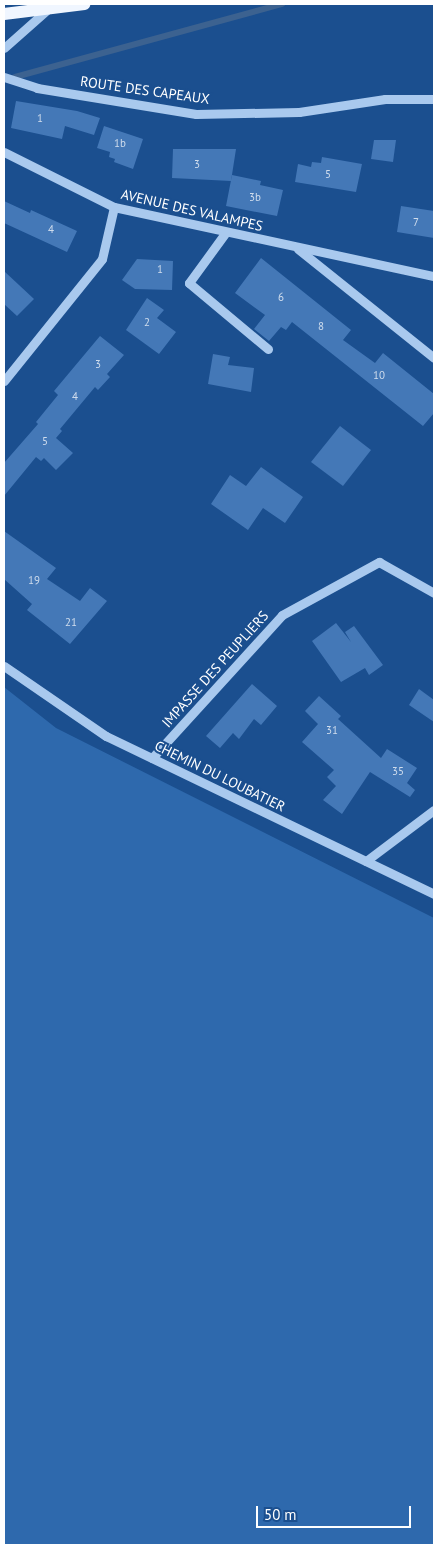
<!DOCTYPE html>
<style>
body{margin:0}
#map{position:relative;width:438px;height:1549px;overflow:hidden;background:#1b4f8f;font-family:"PT Sans",sans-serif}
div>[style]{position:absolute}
.green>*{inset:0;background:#2e69ad}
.stream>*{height:6px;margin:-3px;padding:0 3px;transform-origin:3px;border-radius:3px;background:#3c6290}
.building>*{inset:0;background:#4478b7}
.minor>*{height:9px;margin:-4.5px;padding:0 4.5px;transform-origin:4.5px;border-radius:4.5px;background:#a9c9ee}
.major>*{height:12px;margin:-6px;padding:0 6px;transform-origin:6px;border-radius:6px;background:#f0f6ff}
span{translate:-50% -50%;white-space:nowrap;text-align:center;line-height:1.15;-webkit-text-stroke:4px #1b4f8f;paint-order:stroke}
.number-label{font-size:11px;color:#d0dded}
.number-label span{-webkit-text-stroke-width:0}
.street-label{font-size:14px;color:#fff}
.frame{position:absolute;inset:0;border:5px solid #fff;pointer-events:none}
.scale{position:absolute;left:256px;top:1506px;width:155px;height:22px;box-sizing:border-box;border:2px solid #fff;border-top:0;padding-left:6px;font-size:15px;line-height:18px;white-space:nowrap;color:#fff;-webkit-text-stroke:4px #1b4f8f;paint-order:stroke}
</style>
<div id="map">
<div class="green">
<div style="clip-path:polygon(4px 687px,56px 728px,434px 918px,434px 1545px,4px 1545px)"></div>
</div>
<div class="stream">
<div style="left:15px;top:77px;width:277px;rotate:-15.3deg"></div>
</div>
<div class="building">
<div style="clip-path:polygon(16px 101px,77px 111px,100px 118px,94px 135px,65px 126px,62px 139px,11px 128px)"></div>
<div style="clip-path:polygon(104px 126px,143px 139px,133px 169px,114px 162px,115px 159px,109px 157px,110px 152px,97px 148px)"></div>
<div style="clip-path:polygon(374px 140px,396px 140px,393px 162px,371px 159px)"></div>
<div style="clip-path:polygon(173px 149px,236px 149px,231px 181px,172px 178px)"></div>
<div style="clip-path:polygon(322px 157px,362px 164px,356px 192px,295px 182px,298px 164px,311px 167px,312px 162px,321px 163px)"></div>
<div style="clip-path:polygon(232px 175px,261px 181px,260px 185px,283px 190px,277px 216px,226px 206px)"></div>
<div style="clip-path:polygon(4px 201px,30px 213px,31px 210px,77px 231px,67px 252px,4px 223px)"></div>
<div style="clip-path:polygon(401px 206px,434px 211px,434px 238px,397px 232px)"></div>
<div style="clip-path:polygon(261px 258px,351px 330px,343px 340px,375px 363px,383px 353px,434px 394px,434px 413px,423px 426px,292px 322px,286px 330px,281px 327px,269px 341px,254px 329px,265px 315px,235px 293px)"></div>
<div style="clip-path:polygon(137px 259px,173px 261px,172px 290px,135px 289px,122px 280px)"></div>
<div style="clip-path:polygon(4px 271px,34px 299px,17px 316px,4px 304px)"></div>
<div style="clip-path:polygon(147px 298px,164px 310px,157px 318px,176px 332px,159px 354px,126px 330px)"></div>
<div style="clip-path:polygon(100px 336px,124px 355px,107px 374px,110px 377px,98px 390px,95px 387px,60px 429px,62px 431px,56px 438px,73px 453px,56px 470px,44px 458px,41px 461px,36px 457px,4px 496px,4px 463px,38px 424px,36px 422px,58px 395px,54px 391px)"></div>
<div style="clip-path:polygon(213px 354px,230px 357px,228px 365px,254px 368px,251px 392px,208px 384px)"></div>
<div style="clip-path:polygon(340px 426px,371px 450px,343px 486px,311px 462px)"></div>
<div style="clip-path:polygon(261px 467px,303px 497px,285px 523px,263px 508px,248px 530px,211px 504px,230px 475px,246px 486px)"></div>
<div style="clip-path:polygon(4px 531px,56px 568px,47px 579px,80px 601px,90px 588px,107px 601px,70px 644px,27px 610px,32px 604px,4px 579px)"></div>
<div style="clip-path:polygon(336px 623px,351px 642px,345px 632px,354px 626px,383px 665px,369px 675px,365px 668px,341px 682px,312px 641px)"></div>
<div style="clip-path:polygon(252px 684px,277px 706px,261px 725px,254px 719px,239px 739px,233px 733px,220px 748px,206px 736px)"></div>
<div style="clip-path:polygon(419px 689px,434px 700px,434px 722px,409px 705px)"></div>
<div style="clip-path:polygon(319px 696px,341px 716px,338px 719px,381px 758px,387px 749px,417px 768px,407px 783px,415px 790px,410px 797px,370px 772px,342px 814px,323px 800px,336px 786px,327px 777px,334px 770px,302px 742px,318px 724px,305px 711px)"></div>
</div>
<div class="minor">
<div style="left:4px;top:48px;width:57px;rotate:-41.5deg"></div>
<div style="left:4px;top:77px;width:35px;rotate:18deg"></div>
<div style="left:37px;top:88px;width:161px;rotate:9.3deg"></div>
<div style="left:196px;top:114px;width:103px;rotate:-1.1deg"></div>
<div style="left:299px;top:112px;width:87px;rotate:-8.6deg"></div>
<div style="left:385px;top:99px;width:49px"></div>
<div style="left:4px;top:152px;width:123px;rotate:26.6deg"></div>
<div style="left:114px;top:207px;width:327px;rotate:12.2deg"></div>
<div style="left:226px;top:232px;width:63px;rotate:126deg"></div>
<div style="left:189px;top:283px;width:103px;rotate:39.9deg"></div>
<div style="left:298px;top:249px;width:174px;rotate:38.7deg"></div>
<div style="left:4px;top:381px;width:156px;rotate:-51.2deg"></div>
<div style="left:102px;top:259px;width:53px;rotate:-77deg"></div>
<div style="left:4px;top:666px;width:124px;rotate:34.5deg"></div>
<div style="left:106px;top:736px;width:364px;rotate:25.7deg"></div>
<div style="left:152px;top:758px;width:193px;rotate:-47.7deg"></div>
<div style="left:282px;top:615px;width:111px;rotate:-28.7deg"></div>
<div style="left:379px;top:562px;width:63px;rotate:29.4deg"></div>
<div style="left:366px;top:861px;width:85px;rotate:-36.9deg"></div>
</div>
<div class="major">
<div style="left:4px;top:14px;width:81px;rotate:-7.1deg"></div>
</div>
<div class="number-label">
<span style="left:40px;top:118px">1</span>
<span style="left:120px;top:143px">1b</span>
<span style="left:197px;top:164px">3</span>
<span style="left:328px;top:174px">5</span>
<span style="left:255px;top:197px">3b</span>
<span style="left:416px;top:222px">7</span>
<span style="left:51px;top:229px">4</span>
<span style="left:160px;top:269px">1</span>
<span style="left:281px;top:297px">6</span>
<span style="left:147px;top:322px">2</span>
<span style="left:321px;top:326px">8</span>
<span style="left:98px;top:364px">3</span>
<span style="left:379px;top:375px">10</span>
<span style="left:75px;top:396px">4</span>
<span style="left:45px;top:441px">5</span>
<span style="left:34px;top:580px">19</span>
<span style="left:71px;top:622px">21</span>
<span style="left:332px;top:730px">31</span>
<span style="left:398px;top:771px">35</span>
</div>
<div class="street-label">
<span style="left:145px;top:90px;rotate:8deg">ROUTE DES CAPEAUX</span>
<span style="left:192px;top:210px;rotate:13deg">AVENUE DES VALAMPES</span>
<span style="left:215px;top:669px;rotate:-48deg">IMPASSE DES PEUPLIERS</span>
<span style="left:220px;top:776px;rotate:26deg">CHEMIN DU LOUBATIER</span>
</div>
<div class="frame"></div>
<div class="scale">50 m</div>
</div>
